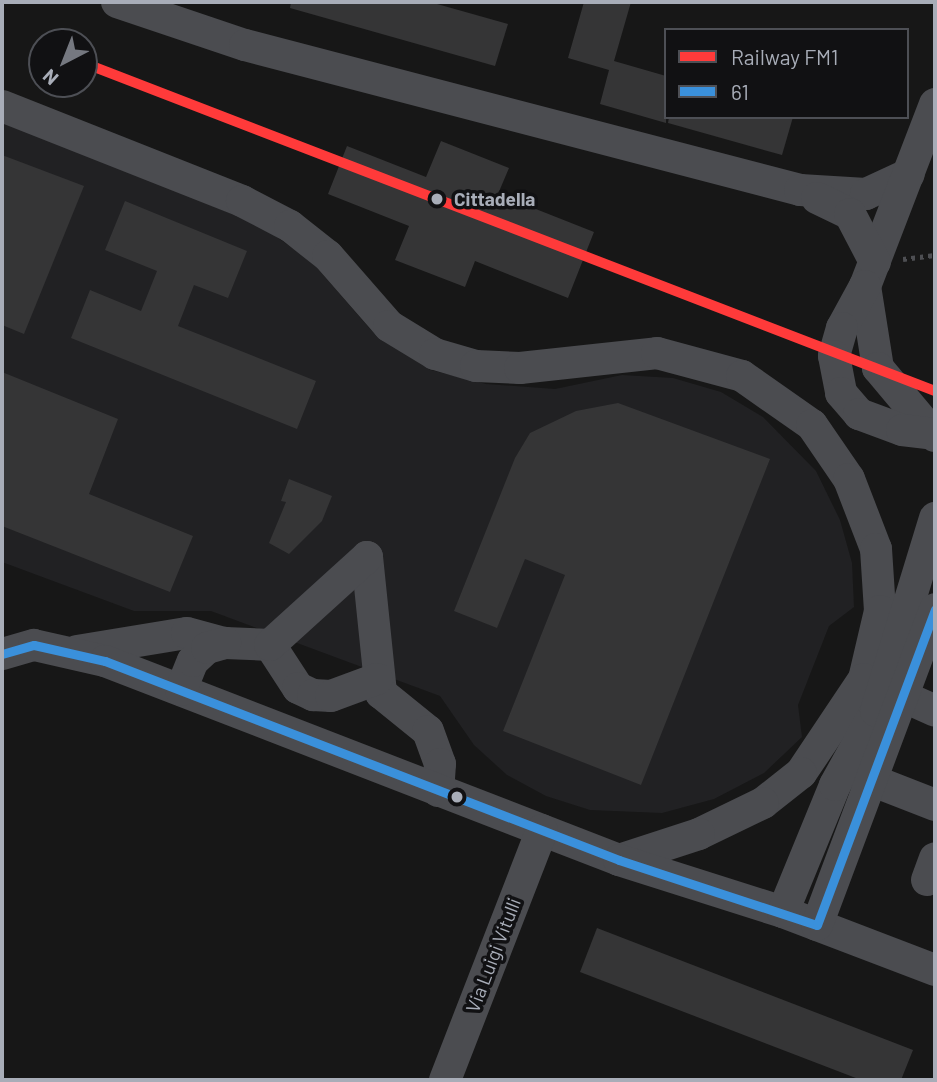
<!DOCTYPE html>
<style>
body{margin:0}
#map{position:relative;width:937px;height:1082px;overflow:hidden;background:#171717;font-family:Barlow,sans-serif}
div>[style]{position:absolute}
.built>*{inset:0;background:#212123}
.building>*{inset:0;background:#353536}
.path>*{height:4.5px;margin-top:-2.25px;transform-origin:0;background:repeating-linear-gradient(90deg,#4d4e52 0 3.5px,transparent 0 8.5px)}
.minor>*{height:32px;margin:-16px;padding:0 16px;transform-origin:16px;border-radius:16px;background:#4b4c50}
.bus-1>*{height:9px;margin:-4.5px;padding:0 4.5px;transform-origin:4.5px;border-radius:4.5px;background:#3a90db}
.rail-1>*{height:10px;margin:-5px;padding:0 5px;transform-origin:5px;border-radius:5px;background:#ff3a3a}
.dots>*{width:19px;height:19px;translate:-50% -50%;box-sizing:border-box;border:4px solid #111113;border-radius:50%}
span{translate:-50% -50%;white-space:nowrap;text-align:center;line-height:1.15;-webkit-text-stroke:7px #111113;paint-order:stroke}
.stop-label{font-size:19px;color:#a8adb8;font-weight:700}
.left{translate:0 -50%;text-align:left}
.street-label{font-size:19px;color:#a8adb8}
.frame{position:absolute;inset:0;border:4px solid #a8adb8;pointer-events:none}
.legend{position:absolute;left:664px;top:28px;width:245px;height:91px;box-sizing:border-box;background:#111113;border:2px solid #4d4f55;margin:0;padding:9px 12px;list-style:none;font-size:21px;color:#a8adb8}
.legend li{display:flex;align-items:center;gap:14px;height:35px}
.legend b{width:35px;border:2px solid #4d4f55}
.north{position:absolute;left:28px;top:28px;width:70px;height:70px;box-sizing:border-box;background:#111113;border:2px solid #4d4f55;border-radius:50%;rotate:222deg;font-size:19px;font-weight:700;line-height:28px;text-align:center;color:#a8adb8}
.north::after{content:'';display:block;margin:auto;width:24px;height:32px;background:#757880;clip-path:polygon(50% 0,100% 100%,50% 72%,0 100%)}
</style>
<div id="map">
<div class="built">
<div style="clip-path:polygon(2px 121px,260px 225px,312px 262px,371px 330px,431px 370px,486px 384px,555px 389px,622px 375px,673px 378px,721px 392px,763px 417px,816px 471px,840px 520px,852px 563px,854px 607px,829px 626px,798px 705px,802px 737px,764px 773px,714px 799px,662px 813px,590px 810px,546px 796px,507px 775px,474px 745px,440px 696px,211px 611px,134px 611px,2px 562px)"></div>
</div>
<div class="building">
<div style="clip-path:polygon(291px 2px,430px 2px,508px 24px,495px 66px,290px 8px)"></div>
<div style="clip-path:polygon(584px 2px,631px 2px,614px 61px,666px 76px,666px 123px,600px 104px,609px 70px,568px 58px)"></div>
<div style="clip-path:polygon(669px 117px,793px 117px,782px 155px,668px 123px)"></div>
<div style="clip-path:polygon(441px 141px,509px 168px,498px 194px,594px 232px,568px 298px,475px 261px,465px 287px,395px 260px,409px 226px,328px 194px,347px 146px,426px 177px)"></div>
<div style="clip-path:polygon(2px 155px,84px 186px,24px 334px,2px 325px)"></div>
<div style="clip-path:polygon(125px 201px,247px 251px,228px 298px,194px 285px,178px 326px,316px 381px,297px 429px,71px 338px,90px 290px,141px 311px,157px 271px,105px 250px)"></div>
<div style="clip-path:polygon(2px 372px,118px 419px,89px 494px,193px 536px,170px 592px,2px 526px)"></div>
<div style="clip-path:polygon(618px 403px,770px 459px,641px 785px,503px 731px,565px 575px,525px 559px,497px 628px,454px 611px,515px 458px,530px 433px,576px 411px)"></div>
<div style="clip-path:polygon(289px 479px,332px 496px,322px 521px,289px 554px,269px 543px,286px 502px,281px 501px)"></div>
<div style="clip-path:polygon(597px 928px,913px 1050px,901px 1080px,861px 1080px,580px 972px)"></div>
</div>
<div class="path">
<div style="left:903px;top:259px;width:32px;rotate:-7deg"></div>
</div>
<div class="minor">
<div style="left:117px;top:2px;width:135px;rotate:18.6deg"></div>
<div style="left:245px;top:45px;width:574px;rotate:14.64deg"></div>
<div style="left:800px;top:190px;width:66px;rotate:3.5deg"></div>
<div style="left:866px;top:194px;width:47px;rotate:-24.9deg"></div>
<div style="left:935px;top:104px;width:195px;rotate:111deg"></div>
<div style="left:865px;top:286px;width:83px;rotate:81deg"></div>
<div style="left:878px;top:368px;width:89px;rotate:50deg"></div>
<div style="left:2px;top:106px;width:258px;rotate:21.6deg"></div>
<div style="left:242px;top:201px;width:54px;rotate:27.5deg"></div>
<div style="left:290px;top:226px;width:48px;rotate:38.3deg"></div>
<div style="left:328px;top:256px;width:93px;rotate:48.9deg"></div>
<div style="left:389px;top:326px;width:54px;rotate:31.3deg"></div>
<div style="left:435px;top:354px;width:43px;rotate:16.3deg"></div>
<div style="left:476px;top:366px;width:44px;rotate:2.6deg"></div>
<div style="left:520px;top:368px;width:138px;rotate:-6.2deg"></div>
<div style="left:657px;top:353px;width:88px;rotate:15.1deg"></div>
<div style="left:742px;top:376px;width:85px;rotate:35deg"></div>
<div style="left:812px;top:425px;width:65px;rotate:55.6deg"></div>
<div style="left:849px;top:479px;width:75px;rotate:68.9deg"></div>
<div style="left:876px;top:549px;width:62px;rotate:86.3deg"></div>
<div style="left:880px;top:611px;width:70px;rotate:103.2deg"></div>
<div style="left:864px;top:679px;width:113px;rotate:123.8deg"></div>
<div style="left:801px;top:773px;width:48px;rotate:141.7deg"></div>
<div style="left:763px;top:803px;width:71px;rotate:154.2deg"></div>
<div style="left:699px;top:834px;width:84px;rotate:162deg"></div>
<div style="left:817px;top:198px;width:37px;rotate:26deg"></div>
<div style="left:850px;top:214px;width:54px;rotate:62.5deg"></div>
<div style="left:865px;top:286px;width:48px;rotate:118.7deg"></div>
<div style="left:842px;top:328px;width:29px;rotate:106deg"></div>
<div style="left:834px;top:356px;width:38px;rotate:79deg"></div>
<div style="left:841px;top:393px;width:28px;rotate:49deg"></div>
<div style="left:859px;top:414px;width:46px;rotate:20.4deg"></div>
<div style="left:902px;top:430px;width:32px;rotate:7deg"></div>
<div style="left:367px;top:557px;width:137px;rotate:84.1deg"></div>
<div style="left:381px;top:693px;width:60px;rotate:39deg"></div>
<div style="left:428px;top:731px;width:35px;rotate:70deg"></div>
<div style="left:440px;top:764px;width:27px;rotate:94deg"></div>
<div style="left:270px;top:645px;width:51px;rotate:56.9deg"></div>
<div style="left:298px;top:688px;width:17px;rotate:25deg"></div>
<div style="left:313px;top:695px;width:18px;rotate:3deg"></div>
<div style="left:331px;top:696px;width:49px;rotate:-20.3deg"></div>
<div style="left:77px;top:651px;width:111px;rotate:-9.3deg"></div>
<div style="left:187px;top:633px;width:39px;rotate:15deg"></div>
<div style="left:225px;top:643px;width:45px;rotate:2.5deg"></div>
<div style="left:270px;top:645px;width:131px;rotate:-42.2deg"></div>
<div style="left:2px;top:654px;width:33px;rotate:-16deg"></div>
<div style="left:34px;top:645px;width:73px;rotate:12.7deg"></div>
<div style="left:105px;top:661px;width:551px;rotate:21.16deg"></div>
<div style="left:619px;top:860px;width:172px;rotate:17.6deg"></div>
<div style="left:783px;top:912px;width:163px;rotate:20.9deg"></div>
<div style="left:181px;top:690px;width:31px;rotate:-68deg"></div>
<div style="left:193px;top:661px;width:19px;rotate:-43deg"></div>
<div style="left:207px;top:648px;width:19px;rotate:-16deg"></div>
<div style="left:902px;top:696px;width:36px;rotate:24deg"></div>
<div style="left:871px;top:780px;width:69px;rotate:21.3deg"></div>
<div style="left:927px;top:880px;width:23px;rotate:-70deg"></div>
<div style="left:783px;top:912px;width:137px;rotate:-67.7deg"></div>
<div style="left:835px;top:785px;width:85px;rotate:-61deg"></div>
<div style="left:876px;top:711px;width:202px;rotate:-73deg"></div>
<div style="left:817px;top:925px;width:337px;rotate:-69.5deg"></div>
<div style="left:445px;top:1080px;width:268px;rotate:-68.8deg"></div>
</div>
<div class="bus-1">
<div style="left:2px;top:654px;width:33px;rotate:-16deg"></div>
<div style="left:34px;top:645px;width:73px;rotate:12.7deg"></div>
<div style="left:105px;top:661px;width:551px;rotate:21.16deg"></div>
<div style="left:619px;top:860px;width:208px;rotate:18.2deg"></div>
<div style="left:817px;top:925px;width:337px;rotate:-69.5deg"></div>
</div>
<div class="rail-1">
<div style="left:84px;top:63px;width:912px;rotate:21.08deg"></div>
</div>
<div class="dots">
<div style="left:437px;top:199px;background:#a8adb8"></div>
<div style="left:457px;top:797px;background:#a8adb8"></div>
</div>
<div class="stop-label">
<span class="left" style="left:454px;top:199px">Cittadella</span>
</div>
<div class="street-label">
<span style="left:493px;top:955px;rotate:-69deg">Via Luigi Vitulli</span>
</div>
<div class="frame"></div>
<ul class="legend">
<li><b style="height:9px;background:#ff3a3a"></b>Railway FM1</li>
<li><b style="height:9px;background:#3a90db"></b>61</li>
</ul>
<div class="north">N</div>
</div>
